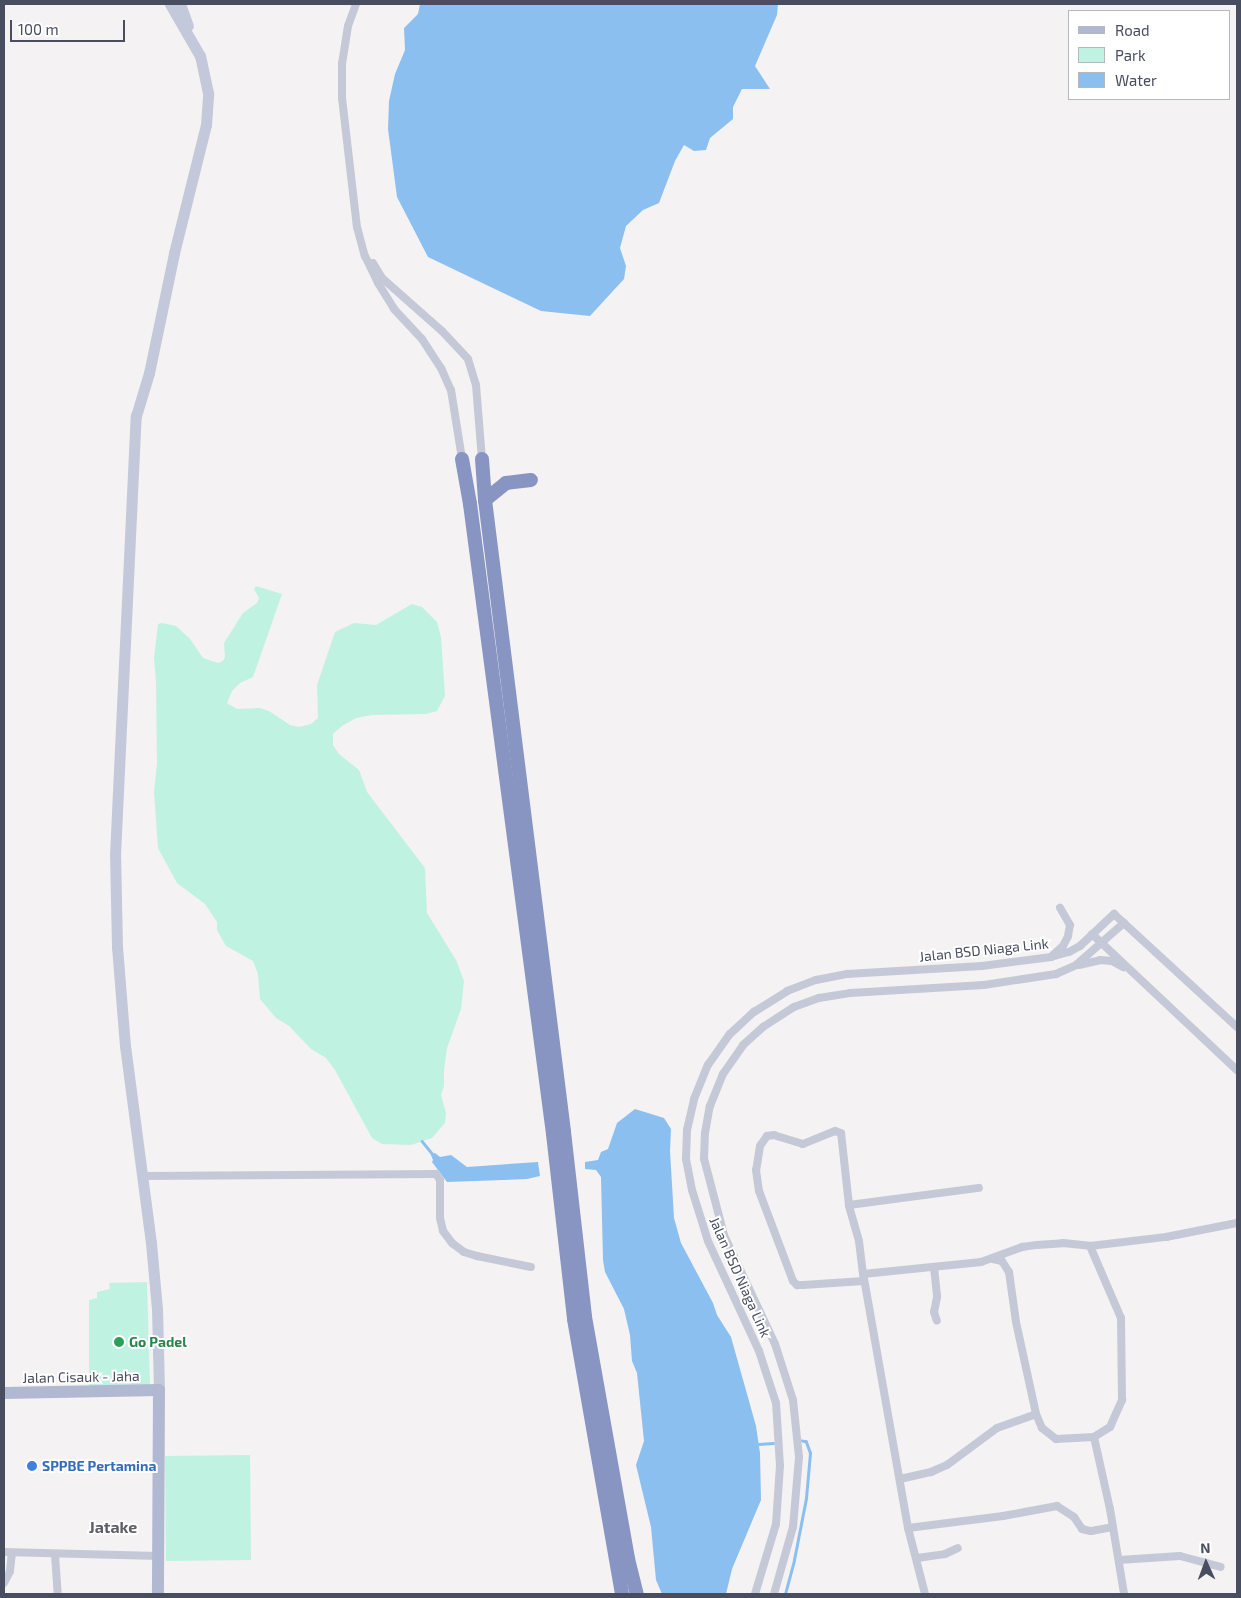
<!DOCTYPE html>
<style>
body{margin:0}
#map{position:relative;width:1241px;height:1598px;overflow:hidden;background:#f4f2f2;font-family:"Exo 2",sans-serif}
div>[style]{position:absolute}
.green>*{inset:0;background:#c0f2e1}
.water>*{inset:0;background:#8bbff0}
.stream>*{height:2.5px;margin:-1.25px;padding:0 1.25px;transform-origin:1.25px;border-radius:1.25px;background:#8bbff0}
.minor>*{height:8px;margin:-4px;padding:0 4px;transform-origin:4px;border-radius:4px;background:#c5c9d7}
.secondary>*{height:11px;margin:-5.5px;padding:0 5.5px;transform-origin:5.5px;border-radius:5.5px;background:#c4c8db}
.primary>*{height:12px;margin:-6px;padding:0 6px;transform-origin:6px;border-radius:6px;background:#b1b8d1}
.motorway>*{height:14px;margin:-7px;padding:0 7px;transform-origin:7px;border-radius:7px;background:#8894c2}
.dots>*{width:14px;height:14px;translate:-50% -50%;box-sizing:border-box;border:2px solid #fff;border-radius:50%}
span{translate:-50% -50%;white-space:nowrap;text-align:center;line-height:1.15;-webkit-text-stroke:4px #fff;paint-order:stroke}
.street-label{font-size:14px;color:#484e60}
.leisure-label{font-size:14px;color:#27864d;font-weight:700}
.left{translate:0 -50%;text-align:left}
.shop-label{font-size:14px;color:#366cbe;font-weight:700}
.quarter-label{font-size:16px;color:#5e5f67;font-weight:700}
.frame{position:absolute;inset:0;border:5px solid #484e60;pointer-events:none}
.legend{position:absolute;left:1068px;top:10px;width:162px;height:90px;box-sizing:border-box;background:#fff;border:1px solid #b6b8bf;margin:0;padding:6px 9px;list-style:none;font-size:15px;color:#484e60}
.legend li{display:flex;align-items:center;gap:10px;height:25px}
.legend b{width:25px;border:1px solid #b6b8bf}
.north{position:absolute;left:1181px;top:1538px;width:50px;height:50px;-webkit-text-stroke:4px #fff;paint-order:stroke;rotate:358deg;font-size:14px;font-weight:700;line-height:20px;text-align:center;color:#484e60}
.north::after{content:'';display:block;margin:auto;width:18px;height:22px;background:#484e60;clip-path:polygon(50% 0,100% 100%,50% 72%,0 100%)}
.scale{position:absolute;left:10px;top:20px;width:115px;height:22px;box-sizing:border-box;border:2px solid #484e60;border-top:0;padding-left:6px;font-size:15px;line-height:18px;white-space:nowrap;color:#484e60;-webkit-text-stroke:4px #fff;paint-order:stroke}
</style>
<div id="map">
<div class="green">
<div style="clip-path:polygon(256px 586px,282px 594px,253px 677px,240px 683px,232px 691px,227px 703px,237px 709px,260px 708px,269px 711px,290px 725px,299px 727px,311px 724px,318px 718px,317px 685px,335px 632px,354px 623px,376px 625px,412px 604px,422px 607px,437px 622px,441px 637px,445px 696px,437px 711px,426px 714px,372px 715px,356px 718px,342px 726px,333px 734px,333px 745px,339px 754px,359px 770px,367px 792px,425px 868px,427px 913px,456px 960px,464px 981px,461px 1009px,447px 1048px,444px 1070px,444px 1086px,441px 1095px,446px 1113px,445px 1123px,432px 1138px,411px 1145px,382px 1144px,372px 1138px,335px 1070px,326px 1058px,311px 1049px,289px 1026px,276px 1018px,260px 999px,258px 974px,253px 961px,226px 946px,217px 930px,217px 922px,205px 904px,177px 883px,158px 848px,154px 792px,157px 764px,156px 681px,154px 658px,158px 624px,162px 623px,176px 626px,190px 639px,203px 658px,218px 663px,223px 661px,225px 657px,224px 643px,243px 613px,257px 603px,259px 598px,254px 589px)"></div>
<div style="clip-path:polygon(147px 1282px,150px 1385px,89px 1386px,89px 1300px,97px 1298px,97px 1292px,110px 1289px,109px 1283px)"></div>
<div style="clip-path:polygon(250px 1455px,251px 1560px,166px 1561px,165px 1456px)"></div>
</div>
<div class="water">
<div style="clip-path:polygon(420px 4px,778px 4px,777px 15px,755px 66px,770px 89px,742px 89px,733px 107px,733px 119px,710px 138px,706px 150px,694px 151px,684px 145px,675px 161px,659px 203px,643px 210px,626px 226px,620px 248px,626px 266px,624px 279px,590px 316px,541px 311px,428px 257px,397px 197px,388px 129px,389px 101px,395px 74px,405px 50px,404px 28px,418px 14px)"></div>
<div style="clip-path:polygon(635px 1109px,664px 1118px,671px 1129px,670px 1151px,674px 1218px,681px 1243px,713px 1303px,717px 1315px,731px 1337px,756px 1426px,760px 1453px,761px 1500px,732px 1569px,726px 1594px,662px 1594px,656px 1580px,651px 1527px,636px 1465px,644px 1441px,637px 1373px,632px 1361px,630px 1335px,624px 1309px,605px 1272px,603px 1260px,601px 1177px,596px 1170px,585px 1169px,585px 1162px,598px 1160px,601px 1152px,608px 1149px,617px 1123px)"></div>
<div style="clip-path:polygon(435px 1153px,440px 1157px,451px 1155px,467px 1167px,538px 1162px,540px 1176px,527px 1179px,447px 1182px,432px 1162px,433px 1160px,431px 1155px)"></div>
</div>
<div class="stream">
<div style="left:422px;top:1141px;width:19px;rotate:51deg"></div>
<div style="left:759px;top:1444px;width:14px;rotate:-4deg"></div>
<div style="left:785px;top:1594px;width:35px;rotate:-75deg"></div>
<div style="left:794px;top:1560px;width:63px;rotate:-79deg"></div>
<div style="left:806px;top:1498px;width:45px;rotate:-84.9deg"></div>
<div style="left:810px;top:1453px;width:12px;rotate:-110deg"></div>
<div style="left:806px;top:1442px;width:4px;rotate:-166deg"></div>
</div>
<div class="minor">
<div style="left:356px;top:4px;width:23px;rotate:110deg"></div>
<div style="left:348px;top:26px;width:37px;rotate:99deg"></div>
<div style="left:342px;top:63px;width:35px;rotate:90deg"></div>
<div style="left:342px;top:98px;width:130px;rotate:83.4deg"></div>
<div style="left:357px;top:227px;width:30px;rotate:75deg"></div>
<div style="left:365px;top:256px;width:30px;rotate:64deg"></div>
<div style="left:378px;top:283px;width:31px;rotate:58deg"></div>
<div style="left:394px;top:309px;width:41px;rotate:47deg"></div>
<div style="left:422px;top:339px;width:35px;rotate:57deg"></div>
<div style="left:441px;top:368px;width:24px;rotate:66deg"></div>
<div style="left:451px;top:390px;width:70px;rotate:80.9deg"></div>
<div style="left:373px;top:263px;width:17px;rotate:59deg"></div>
<div style="left:382px;top:278px;width:80px;rotate:41.5deg"></div>
<div style="left:442px;top:331px;width:38px;rotate:47deg"></div>
<div style="left:468px;top:359px;width:27px;rotate:73deg"></div>
<div style="left:476px;top:385px;width:74px;rotate:85.4deg"></div>
<div style="left:1092px;top:934px;width:199px;rotate:43.2deg"></div>
<div style="left:1053px;top:955px;width:13px;rotate:-42deg"></div>
<div style="left:1063px;top:946px;width:11px;rotate:-63deg"></div>
<div style="left:1068px;top:936px;width:11px;rotate:-80deg"></div>
<div style="left:1070px;top:925px;width:20px;rotate:-120deg"></div>
<div style="left:1079px;top:965px;width:22px;rotate:-13deg"></div>
<div style="left:1100px;top:960px;width:12px;rotate:5deg"></div>
<div style="left:1112px;top:961px;width:13px;rotate:29deg"></div>
<div style="left:143px;top:1176px;width:293px;rotate:-0.4deg"></div>
<div style="left:436px;top:1174px;width:7px;rotate:56deg"></div>
<div style="left:440px;top:1180px;width:38px;rotate:90deg"></div>
<div style="left:440px;top:1218px;width:13px;rotate:77deg"></div>
<div style="left:443px;top:1231px;width:15px;rotate:53deg"></div>
<div style="left:452px;top:1243px;width:15px;rotate:37deg"></div>
<div style="left:464px;top:1252px;width:14px;rotate:17deg"></div>
<div style="left:477px;top:1256px;width:55px;rotate:11.5deg"></div>
<div style="left:849px;top:1205px;width:131px;rotate:-7.5deg"></div>
<div style="left:993px;top:1259px;width:9px;rotate:13deg"></div>
<div style="left:1002px;top:1261px;width:13px;rotate:58deg"></div>
<div style="left:1009px;top:1272px;width:50px;rotate:82deg"></div>
<div style="left:1016px;top:1322px;width:94px;rotate:77.7deg"></div>
<div style="left:1036px;top:1414px;width:15px;rotate:67deg"></div>
<div style="left:1042px;top:1428px;width:18px;rotate:38deg"></div>
<div style="left:1056px;top:1439px;width:38px;rotate:-3deg"></div>
<div style="left:1094px;top:1437px;width:19px;rotate:-32deg"></div>
<div style="left:1110px;top:1427px;width:30px;rotate:-66deg"></div>
<div style="left:1122px;top:1400px;width:82px;rotate:-90.7deg"></div>
<div style="left:1121px;top:1318px;width:78px;rotate:-113.3deg"></div>
<div style="left:934px;top:1267px;width:30px;rotate:84deg"></div>
<div style="left:937px;top:1297px;width:15px;rotate:101deg"></div>
<div style="left:934px;top:1312px;width:9px;rotate:72deg"></div>
<div style="left:863px;top:1274px;width:33px;rotate:-97deg"></div>
<div style="left:859px;top:1241px;width:37px;rotate:-106deg"></div>
<div style="left:849px;top:1205px;width:72px;rotate:-96.3deg"></div>
<div style="left:841px;top:1133px;width:6px;rotate:-162deg"></div>
<div style="left:835px;top:1131px;width:35px;rotate:158deg"></div>
<div style="left:803px;top:1144px;width:30px;rotate:-163deg"></div>
<div style="left:774px;top:1135px;width:7px;rotate:172deg"></div>
<div style="left:767px;top:1136px;width:12px;rotate:125deg"></div>
<div style="left:760px;top:1146px;width:24px;rotate:99deg"></div>
<div style="left:756px;top:1170px;width:21px;rotate:82deg"></div>
<div style="left:759px;top:1191px;width:96px;rotate:69.3deg"></div>
<div style="left:793px;top:1281px;width:6px;rotate:45deg"></div>
<div style="left:797px;top:1285px;width:6px"></div>
<div style="left:803px;top:1285px;width:61px;rotate:-3.8deg"></div>
<div style="left:1094px;top:1437px;width:74px;rotate:77.5deg"></div>
<div style="left:1110px;top:1509px;width:86px;rotate:80.6deg"></div>
<div style="left:900px;top:1479px;width:32px;rotate:-13deg"></div>
<div style="left:931px;top:1472px;width:17px;rotate:-24deg"></div>
<div style="left:947px;top:1465px;width:62px;rotate:-36.5deg"></div>
<div style="left:997px;top:1428px;width:41px;rotate:-19.7deg"></div>
<div style="left:908px;top:1528px;width:96px;rotate:-7.2deg"></div>
<div style="left:1003px;top:1516px;width:55px;rotate:-10.5deg"></div>
<div style="left:1057px;top:1506px;width:20px;rotate:33deg"></div>
<div style="left:1074px;top:1517px;width:14px;rotate:56deg"></div>
<div style="left:1082px;top:1529px;width:9px;rotate:13deg"></div>
<div style="left:1091px;top:1531px;width:22px;rotate:-10deg"></div>
<div style="left:4px;top:1552px;width:154px;rotate:1.5deg"></div>
<div style="left:55px;top:1555px;width:39px;rotate:86deg"></div>
<div style="left:917px;top:1558px;width:28px;rotate:-8deg"></div>
<div style="left:945px;top:1554px;width:14px;rotate:-25deg"></div>
<div style="left:1119px;top:1560px;width:61px;rotate:-3.8deg"></div>
<div style="left:1180px;top:1556px;width:42px;rotate:15deg"></div>
<div style="left:4px;top:1583px;width:13px;rotate:-63deg"></div>
<div style="left:10px;top:1571px;width:18px;rotate:-84deg"></div>
<div style="left:755px;top:1594px;width:73px;rotate:-73.3deg"></div>
<div style="left:776px;top:1524px;width:58px;rotate:-86.1deg"></div>
<div style="left:780px;top:1466px;width:63px;rotate:-93.6deg"></div>
<div style="left:776px;top:1403px;width:55px;rotate:-108.1deg"></div>
<div style="left:759px;top:1351px;width:121px;rotate:-114.9deg"></div>
<div style="left:708px;top:1241px;width:53px;rotate:-107.4deg"></div>
<div style="left:692px;top:1190px;width:32px;rotate:-101deg"></div>
<div style="left:686px;top:1159px;width:29px;rotate:-88deg"></div>
<div style="left:687px;top:1130px;width:32px;rotate:-77deg"></div>
<div style="left:694px;top:1099px;width:37px;rotate:-68deg"></div>
<div style="left:708px;top:1065px;width:38px;rotate:-55deg"></div>
<div style="left:730px;top:1034px;width:33px;rotate:-43deg"></div>
<div style="left:754px;top:1012px;width:39px;rotate:-32deg"></div>
<div style="left:787px;top:991px;width:31px;rotate:-21deg"></div>
<div style="left:816px;top:980px;width:32px;rotate:-11deg"></div>
<div style="left:847px;top:974px;width:135px;rotate:-3.4deg"></div>
<div style="left:982px;top:966px;width:70px;rotate:-7.4deg"></div>
<div style="left:1051px;top:957px;width:19px;rotate:-16deg"></div>
<div style="left:1069px;top:952px;width:13px;rotate:-29deg"></div>
<div style="left:1080px;top:946px;width:47px;rotate:-43.3deg"></div>
<div style="left:1114px;top:914px;width:167px;rotate:42.6deg"></div>
<div style="left:774px;top:1594px;width:70px;rotate:-74.2deg"></div>
<div style="left:793px;top:1527px;width:70px;rotate:-85.1deg"></div>
<div style="left:799px;top:1457px;width:57px;rotate:-96deg"></div>
<div style="left:793px;top:1400px;width:59px;rotate:-107.8deg"></div>
<div style="left:775px;top:1344px;width:120px;rotate:-115.1deg"></div>
<div style="left:724px;top:1235px;width:79px;rotate:-104.7deg"></div>
<div style="left:704px;top:1159px;width:26px;rotate:-88deg"></div>
<div style="left:705px;top:1133px;width:27px;rotate:-80deg"></div>
<div style="left:710px;top:1106px;width:35px;rotate:-68deg"></div>
<div style="left:723px;top:1074px;width:35px;rotate:-55deg"></div>
<div style="left:743px;top:1045px;width:27px;rotate:-42deg"></div>
<div style="left:763px;top:1027px;width:37px;rotate:-33deg"></div>
<div style="left:794px;top:1007px;width:27px;rotate:-20deg"></div>
<div style="left:819px;top:998px;width:31px;rotate:-9deg"></div>
<div style="left:850px;top:993px;width:134px;rotate:-3.4deg"></div>
<div style="left:984px;top:985px;width:73px;rotate:-8.7deg"></div>
<div style="left:1056px;top:974px;width:22px;rotate:-24deg"></div>
<div style="left:1076px;top:965px;width:64px;rotate:-41.2deg"></div>
<div style="left:925px;top:1594px;width:68px;rotate:-104.4deg"></div>
<div style="left:908px;top:1528px;width:258px;rotate:-100deg"></div>
<div style="left:863px;top:1274px;width:119px;rotate:-5.8deg"></div>
<div style="left:981px;top:1262px;width:44px;rotate:-20.1deg"></div>
<div style="left:1022px;top:1247px;width:15px;rotate:-8deg"></div>
<div style="left:1037px;top:1245px;width:26px;rotate:-4deg"></div>
<div style="left:1063px;top:1243px;width:27px;rotate:6deg"></div>
<div style="left:1090px;top:1246px;width:77px;rotate:-6.8deg"></div>
<div style="left:1166px;top:1237px;width:72px;rotate:-11.2deg"></div>
</div>
<div class="secondary">
<div style="left:180px;top:4px;width:23px;rotate:70deg"></div>
<div style="left:159px;top:1390px;width:81px;rotate:-91.4deg"></div>
<div style="left:157px;top:1309px;width:66px;rotate:-95.2deg"></div>
<div style="left:151px;top:1243px;width:199px;rotate:-97.5deg"></div>
<div style="left:125px;top:1046px;width:99px;rotate:-94.6deg"></div>
<div style="left:117px;top:947px;width:92px;rotate:-91.2deg"></div>
<div style="left:115px;top:855px;width:440px;rotate:-87.3deg"></div>
<div style="left:136px;top:416px;width:45px;rotate:-73.2deg"></div>
<div style="left:149px;top:373px;width:123px;rotate:-78.2deg"></div>
<div style="left:174px;top:253px;width:132px;rotate:-76deg"></div>
<div style="left:206px;top:125px;width:32px;rotate:-86deg"></div>
<div style="left:208px;top:93px;width:38px;rotate:-102deg"></div>
<div style="left:200px;top:56px;width:60px;rotate:-120deg"></div>
</div>
<div class="primary">
<div style="left:4px;top:1393px;width:155px;rotate:-1.1deg"></div>
<div style="left:159px;top:1390px;width:204px;rotate:90.3deg"></div>
</div>
<div class="motorway">
<div style="left:462px;top:459px;width:46px;rotate:79.9deg"></div>
<div style="left:470px;top:504px;width:635px;rotate:82.49deg"></div>
<div style="left:553px;top:1134px;width:186px;rotate:83.5deg"></div>
<div style="left:574px;top:1319px;width:279px;rotate:80.1deg"></div>
<div style="left:482px;top:459px;width:41px;rotate:85.8deg"></div>
<div style="left:485px;top:500px;width:637px;rotate:82.87deg"></div>
<div style="left:564px;top:1132px;width:186px;rotate:83.5deg"></div>
<div style="left:585px;top:1317px;width:246px;rotate:79.9deg"></div>
<div style="left:628px;top:1559px;width:36px;rotate:76deg"></div>
<div style="left:485px;top:500px;width:27px;rotate:-39deg"></div>
<div style="left:506px;top:483px;width:25px;rotate:-7deg"></div>
</div>
<div class="dots">
<div style="left:119px;top:1342px;background:#2e9e5b"></div>
<div style="left:32px;top:1466px;background:#3f7fe0"></div>
</div>
<div class="street-label">
<span style="left:984px;top:950px;rotate:-6deg">Jalan BSD Niaga Link</span>
<span style="left:740px;top:1277px;rotate:66deg">Jalan BSD Niaga Link</span>
<span style="left:81px;top:1377px;rotate:-1deg">Jalan Cisauk - Jaha</span>
</div>
<div class="leisure-label">
<span class="left" style="left:129px;top:1342px">Go Padel</span>
</div>
<div class="shop-label">
<span class="left" style="left:42px;top:1466px">SPPBE Pertamina</span>
</div>
<div class="quarter-label">
<span style="left:113px;top:1527px">Jatake</span>
</div>
<div class="frame"></div>
<ul class="legend">
<li><b style="height:6px;background:#b1b8d1"></b>Road</li>
<li><b style="height:14px;background:#c0f2e1"></b>Park</li>
<li><b style="height:14px;background:#8bbff0"></b>Water</li>
</ul>
<div class="north">N</div>
<div class="scale">100 m</div>
</div>
